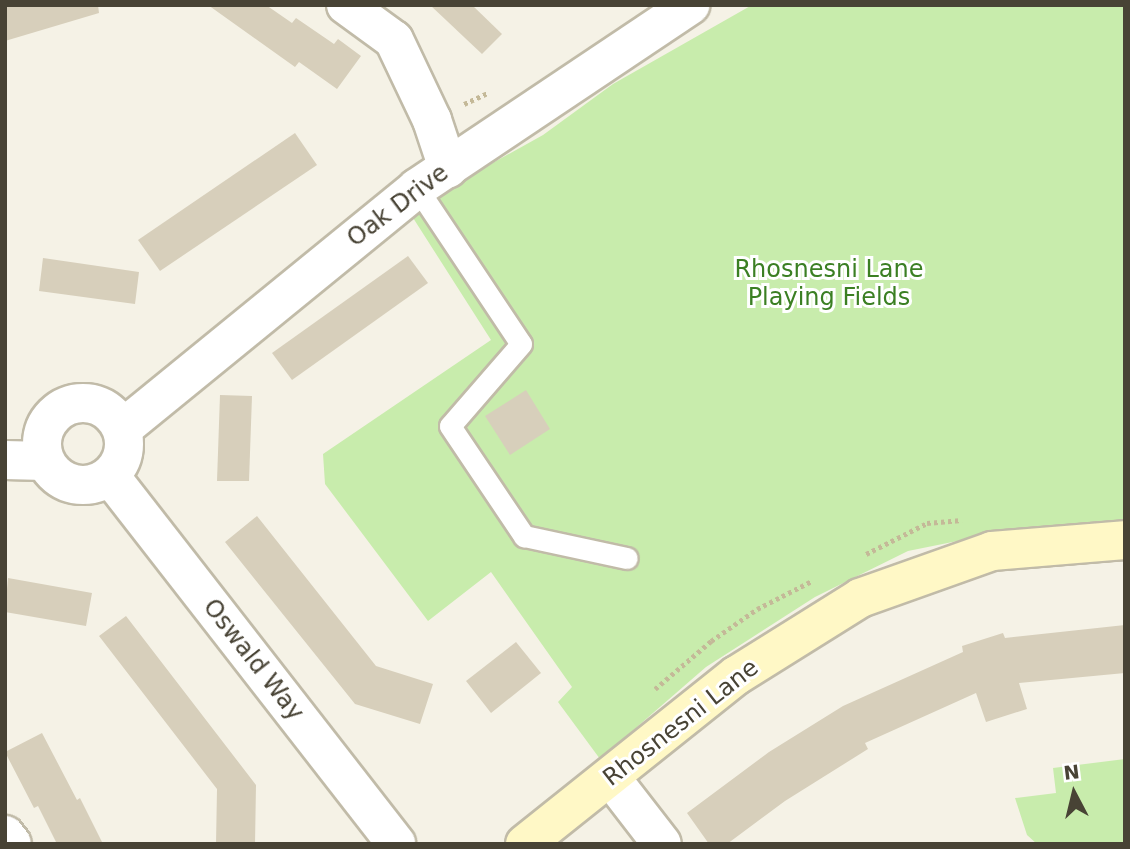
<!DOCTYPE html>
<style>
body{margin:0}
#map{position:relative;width:1130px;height:849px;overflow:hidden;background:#f5f2e6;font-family:"DejaVu Sans",sans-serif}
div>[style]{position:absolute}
.green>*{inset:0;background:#c8ecac}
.building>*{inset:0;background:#d7cfbb}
.path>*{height:4.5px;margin-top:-2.25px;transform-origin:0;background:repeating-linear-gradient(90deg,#c4b998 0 3.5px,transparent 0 7px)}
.roads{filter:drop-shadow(2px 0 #c1bba8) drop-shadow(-2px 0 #c1bba8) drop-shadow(0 2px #c1bba8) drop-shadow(0 -2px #c1bba8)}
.lane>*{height:21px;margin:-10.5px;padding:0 10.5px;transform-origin:10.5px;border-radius:10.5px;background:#fff}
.street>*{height:38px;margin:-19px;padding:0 19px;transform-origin:19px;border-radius:19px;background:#fff}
.street>.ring{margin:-19px;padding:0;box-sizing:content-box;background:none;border:38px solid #fff;border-radius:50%}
.secondary>*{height:38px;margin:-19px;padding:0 19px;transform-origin:19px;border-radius:19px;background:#fff8c6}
span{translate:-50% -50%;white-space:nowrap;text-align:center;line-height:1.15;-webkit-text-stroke:6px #fff;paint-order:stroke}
.street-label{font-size:24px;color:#484335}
.park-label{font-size:24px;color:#3b7f23}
.frame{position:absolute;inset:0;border:7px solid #484335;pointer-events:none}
.north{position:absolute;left:1039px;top:758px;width:70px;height:70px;-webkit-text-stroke:5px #fff;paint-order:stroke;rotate:353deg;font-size:19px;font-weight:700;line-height:28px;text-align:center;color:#484335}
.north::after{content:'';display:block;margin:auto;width:24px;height:32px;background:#484335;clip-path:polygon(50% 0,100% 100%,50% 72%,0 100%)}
</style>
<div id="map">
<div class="green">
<div style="clip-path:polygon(752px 5px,1125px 5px,1125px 521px,1012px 530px,908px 551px,815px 597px,706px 667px,600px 759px,558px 702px,572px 687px,491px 572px,428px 621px,325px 484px,323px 454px,491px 340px,408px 210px,543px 135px,613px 84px)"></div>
<div style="clip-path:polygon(1125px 759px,1125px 844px,1037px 844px,1027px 835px,1015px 798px,1056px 793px,1053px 768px)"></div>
</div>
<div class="building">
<div style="clip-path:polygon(5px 5px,98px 5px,99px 13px,5px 41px)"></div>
<div style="clip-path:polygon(208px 5px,266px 5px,292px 23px,296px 18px,334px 44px,338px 39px,361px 56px,337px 89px,299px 62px,295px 67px)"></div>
<div style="clip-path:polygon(430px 5px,472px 5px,502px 34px,482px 54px)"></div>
<div style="clip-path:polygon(295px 133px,317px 165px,160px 271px,138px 240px)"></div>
<div style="clip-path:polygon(408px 256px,428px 283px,292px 380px,272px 353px)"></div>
<div style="clip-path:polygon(43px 258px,139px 272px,135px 304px,39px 291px)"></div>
<div style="clip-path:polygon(526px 390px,550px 429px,510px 455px,485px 416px)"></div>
<div style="clip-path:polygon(220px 395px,252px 396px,249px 481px,217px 481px)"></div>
<div style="clip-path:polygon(257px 516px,376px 666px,433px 684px,420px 724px,355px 704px,225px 542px)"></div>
<div style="clip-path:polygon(8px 578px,92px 593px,86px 626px,5px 612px)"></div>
<div style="clip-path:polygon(126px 616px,256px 785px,255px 844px,216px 844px,217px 789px,99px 636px)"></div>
<div style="clip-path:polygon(1125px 625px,1125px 673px,1019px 683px,1027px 709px,986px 722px,976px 693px,865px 743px,868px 749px,785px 801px,727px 844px,709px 844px,687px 813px,769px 752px,843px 706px,963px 652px,962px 646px,1003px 633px,1005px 638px)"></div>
<div style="clip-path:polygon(516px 642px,541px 673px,491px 713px,466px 681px)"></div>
<div style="clip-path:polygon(42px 733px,77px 800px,80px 798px,103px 844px,57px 844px,38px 806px,34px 808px,5px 752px)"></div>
</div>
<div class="path">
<div style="left:464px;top:104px;width:26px;rotate:-25deg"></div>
<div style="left:866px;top:554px;width:68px;rotate:-26.9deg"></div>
<div style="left:927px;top:523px;width:35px;rotate:-5deg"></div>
<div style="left:655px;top:689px;width:74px;rotate:-40.6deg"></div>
<div style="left:711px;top:641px;width:56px;rotate:-34.8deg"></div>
<div style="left:757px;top:609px;width:62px;rotate:-27deg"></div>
</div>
<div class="roads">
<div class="lane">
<div style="left:417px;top:188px;width:187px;rotate:56.3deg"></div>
<div style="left:521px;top:344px;width:108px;rotate:130.9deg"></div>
<div style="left:450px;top:426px;width:133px;rotate:56.1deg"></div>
<div style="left:524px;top:536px;width:105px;rotate:12.1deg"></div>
</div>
<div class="street">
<div style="left:346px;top:5px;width:59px;rotate:36.1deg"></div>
<div style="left:394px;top:40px;width:89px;rotate:64.6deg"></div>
<div style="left:432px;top:120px;width:51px;rotate:71.6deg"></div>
<div class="ring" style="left:42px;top:403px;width:44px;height:44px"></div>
<div style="left:122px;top:429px;width:381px;rotate:-39.2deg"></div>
<div style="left:417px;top:188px;width:329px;rotate:-33.8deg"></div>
<div style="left:5px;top:460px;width:40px;rotate:1.4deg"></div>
<div style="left:110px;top:476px;width:466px;rotate:52.1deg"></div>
<div style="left:611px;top:778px;width:83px;rotate:52.3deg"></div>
<div style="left:5px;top:835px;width:11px;rotate:52deg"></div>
</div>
<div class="secondary">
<div style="left:525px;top:844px;width:271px;rotate:-38.6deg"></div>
<div style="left:737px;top:675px;width:145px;rotate:-32deg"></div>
<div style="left:860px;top:598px;width:140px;rotate:-19.6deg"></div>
<div style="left:992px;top:551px;width:133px;rotate:-4.7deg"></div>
</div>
</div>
<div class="street-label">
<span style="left:398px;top:206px;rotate:-37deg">Oak Drive</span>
<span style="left:253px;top:660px;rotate:52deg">Oswald Way</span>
<span style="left:681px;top:723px;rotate:-38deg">Rhosnesni Lane</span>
</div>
<div class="park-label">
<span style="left:829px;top:284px">Rhosnesni Lane<br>Playing Fields</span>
</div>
<div class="frame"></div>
<div class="north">N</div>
</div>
